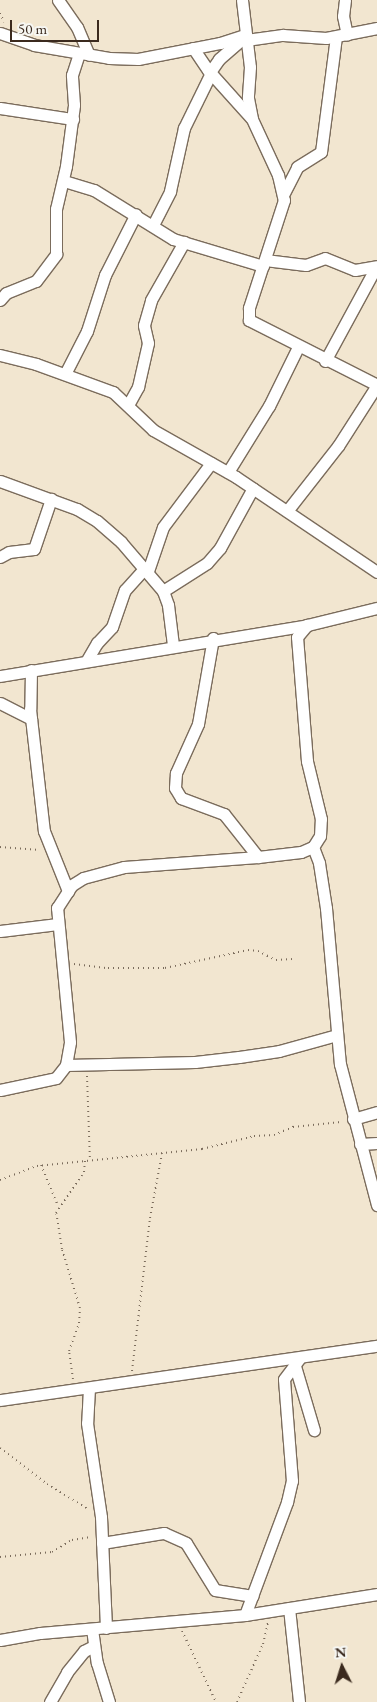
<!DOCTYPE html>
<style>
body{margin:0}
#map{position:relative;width:377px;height:1702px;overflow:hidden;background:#f2e6d0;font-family:"EB Garamond",serif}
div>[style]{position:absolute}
.path>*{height:2px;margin-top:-1px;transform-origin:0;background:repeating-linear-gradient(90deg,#7b6c5c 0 1px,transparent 0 5px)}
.roads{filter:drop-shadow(1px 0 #7b6c5c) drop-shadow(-1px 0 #7b6c5c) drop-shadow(0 1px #7b6c5c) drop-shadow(0 -1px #7b6c5c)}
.minor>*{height:11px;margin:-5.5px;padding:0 5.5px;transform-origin:5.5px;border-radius:5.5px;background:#fff}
span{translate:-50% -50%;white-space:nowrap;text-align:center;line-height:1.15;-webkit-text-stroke:5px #f6f6f2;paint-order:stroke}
.north{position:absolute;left:317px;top:1642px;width:50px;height:50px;-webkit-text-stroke:4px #f6f6f2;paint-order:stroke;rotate:355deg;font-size:14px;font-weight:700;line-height:20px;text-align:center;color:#3b2a1e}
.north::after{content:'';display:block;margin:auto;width:18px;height:22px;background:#3b2a1e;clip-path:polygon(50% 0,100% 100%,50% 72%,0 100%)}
.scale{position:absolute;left:10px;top:20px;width:89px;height:22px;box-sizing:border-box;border:2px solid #3b2a1e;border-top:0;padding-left:6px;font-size:15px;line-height:18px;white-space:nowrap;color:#3b2a1e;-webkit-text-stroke:4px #f6f6f2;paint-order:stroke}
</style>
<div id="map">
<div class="path">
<div style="left:0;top:13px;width:10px;rotate:66deg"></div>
<div style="left:0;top:847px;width:40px;rotate:4.3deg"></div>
<div style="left:74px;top:964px;width:34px;rotate:7deg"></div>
<div style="left:108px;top:968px;width:57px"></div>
<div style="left:165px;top:968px;width:85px;rotate:-12.2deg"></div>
<div style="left:248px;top:950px;width:10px;rotate:6deg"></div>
<div style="left:258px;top:951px;width:20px;rotate:27deg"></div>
<div style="left:276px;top:960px;width:16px;rotate:-4deg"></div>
<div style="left:87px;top:1076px;width:84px;rotate:88deg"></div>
<div style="left:41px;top:1165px;width:44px;rotate:67.5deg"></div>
<div style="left:0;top:1180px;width:40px;rotate:-21deg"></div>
<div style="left:37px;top:1166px;width:166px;rotate:-5.9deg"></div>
<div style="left:202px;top:1149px;width:54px;rotate:-14deg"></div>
<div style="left:254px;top:1136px;width:20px;rotate:-3deg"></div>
<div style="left:274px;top:1135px;width:21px;rotate:-23deg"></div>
<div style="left:293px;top:1127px;width:48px;rotate:-5.9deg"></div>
<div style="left:132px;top:1371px;width:154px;rotate:-83.3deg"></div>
<div style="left:150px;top:1218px;width:66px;rotate:-79.5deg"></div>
<div style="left:73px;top:1379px;width:28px;rotate:-98deg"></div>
<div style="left:69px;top:1351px;width:30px;rotate:-70deg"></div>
<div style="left:79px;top:1323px;width:15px;rotate:-86deg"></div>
<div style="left:80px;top:1308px;width:62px;rotate:-107deg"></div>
<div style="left:62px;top:1249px;width:36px;rotate:-99deg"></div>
<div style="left:56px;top:1213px;width:50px;rotate:-55.7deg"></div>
<div style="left:84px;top:1172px;width:12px;rotate:-85deg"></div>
<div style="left:0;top:1448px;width:59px;rotate:37.5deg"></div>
<div style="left:47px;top:1484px;width:48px;rotate:31.4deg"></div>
<div style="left:0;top:1557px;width:52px;rotate:-5.5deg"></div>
<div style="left:52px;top:1552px;width:23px;rotate:-31deg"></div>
<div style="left:72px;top:1540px;width:19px;rotate:-9deg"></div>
<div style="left:182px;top:1631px;width:79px;rotate:64.4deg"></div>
<div style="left:237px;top:1702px;width:64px;rotate:-65.9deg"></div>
<div style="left:263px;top:1644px;width:22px;rotate:-77deg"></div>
</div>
<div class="roads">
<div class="minor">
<div style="left:58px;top:0;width:33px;rotate:55deg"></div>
<div style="left:77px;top:27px;width:30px;rotate:67deg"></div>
<div style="left:242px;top:0;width:67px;rotate:83.2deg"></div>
<div style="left:250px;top:67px;width:31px;rotate:94deg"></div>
<div style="left:248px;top:98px;width:21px;rotate:79deg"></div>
<div style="left:252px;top:119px;width:62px;rotate:65.1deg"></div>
<div style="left:278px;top:175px;width:26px;rotate:77deg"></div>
<div style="left:284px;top:200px;width:114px;rotate:108deg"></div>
<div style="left:249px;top:308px;width:12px;rotate:90deg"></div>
<div style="left:249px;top:320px;width:144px;rotate:26.9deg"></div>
<div style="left:345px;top:0;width:16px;rotate:97deg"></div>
<div style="left:343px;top:16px;width:19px;rotate:78deg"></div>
<div style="left:0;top:33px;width:36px;rotate:19deg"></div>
<div style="left:34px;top:45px;width:76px;rotate:9.8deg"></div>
<div style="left:109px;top:58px;width:29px;rotate:2deg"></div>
<div style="left:138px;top:59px;width:84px;rotate:-11deg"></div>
<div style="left:220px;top:43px;width:26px;rotate:-18deg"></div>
<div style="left:246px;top:40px;width:37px;rotate:-8deg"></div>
<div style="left:283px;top:35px;width:43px;rotate:4deg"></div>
<div style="left:326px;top:38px;width:52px;rotate:-11.1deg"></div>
<div style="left:193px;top:48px;width:27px;rotate:56deg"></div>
<div style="left:208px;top:70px;width:64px;rotate:48.1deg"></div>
<div style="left:210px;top:72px;width:16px;rotate:-55deg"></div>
<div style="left:219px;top:59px;width:29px;rotate:-41deg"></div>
<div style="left:0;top:108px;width:74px;rotate:8.6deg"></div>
<div style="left:64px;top:181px;width:31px;rotate:17deg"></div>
<div style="left:94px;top:190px;width:93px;rotate:31.8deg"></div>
<div style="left:173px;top:239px;width:94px;rotate:16.7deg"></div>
<div style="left:283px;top:195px;width:31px;rotate:-63deg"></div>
<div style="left:297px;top:167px;width:28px;rotate:-32deg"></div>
<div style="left:321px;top:152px;width:116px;rotate:-82.6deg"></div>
<div style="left:153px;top:225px;width:38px;rotate:-63deg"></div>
<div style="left:170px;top:191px;width:65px;rotate:-77.5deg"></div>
<div style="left:184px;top:128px;width:61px;rotate:-63.9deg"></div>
<div style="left:265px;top:260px;width:41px;rotate:7deg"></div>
<div style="left:306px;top:265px;width:20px;rotate:-20deg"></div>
<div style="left:325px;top:258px;width:32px;rotate:22deg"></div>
<div style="left:355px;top:270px;width:22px;rotate:-10deg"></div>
<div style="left:0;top:300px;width:9px;rotate:-49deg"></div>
<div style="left:6px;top:293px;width:32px;rotate:-22deg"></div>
<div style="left:36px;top:281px;width:34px;rotate:-53deg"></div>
<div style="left:56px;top:254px;width:45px;rotate:-90deg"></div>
<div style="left:56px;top:209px;width:44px;rotate:-76.9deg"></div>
<div style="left:66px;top:166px;width:62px;rotate:-82.5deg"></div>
<div style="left:74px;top:105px;width:30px;rotate:-94deg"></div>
<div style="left:72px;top:75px;width:23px;rotate:-72deg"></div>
<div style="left:0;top:355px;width:37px;rotate:14deg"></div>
<div style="left:36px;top:364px;width:82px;rotate:20deg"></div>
<div style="left:113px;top:392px;width:55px;rotate:43.5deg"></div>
<div style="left:153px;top:430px;width:95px;rotate:29.5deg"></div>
<div style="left:236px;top:477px;width:170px;rotate:34deg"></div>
<div style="left:325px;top:361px;width:107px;rotate:-61.5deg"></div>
<div style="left:65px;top:374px;width:48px;rotate:-62.9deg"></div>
<div style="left:87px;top:331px;width:59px;rotate:-72.2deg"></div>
<div style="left:105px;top:275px;width:68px;rotate:-63.1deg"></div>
<div style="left:128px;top:405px;width:21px;rotate:-61deg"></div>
<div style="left:138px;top:387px;width:45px;rotate:-77.2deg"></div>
<div style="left:148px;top:343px;width:18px;rotate:-103deg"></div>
<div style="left:144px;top:325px;width:26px;rotate:-74deg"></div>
<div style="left:151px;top:300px;width:67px;rotate:-60.4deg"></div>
<div style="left:228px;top:472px;width:78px;rotate:-58.2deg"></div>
<div style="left:269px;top:406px;width:66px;rotate:-63.8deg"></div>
<div style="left:0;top:481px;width:82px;rotate:20deg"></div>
<div style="left:77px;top:509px;width:23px;rotate:31deg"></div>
<div style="left:97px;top:521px;width:32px;rotate:41deg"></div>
<div style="left:121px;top:542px;width:65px;rotate:49.4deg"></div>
<div style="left:163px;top:591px;width:15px;rotate:70deg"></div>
<div style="left:168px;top:605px;width:40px;rotate:82.9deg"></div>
<div style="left:287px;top:511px;width:83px;rotate:-51.9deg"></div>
<div style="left:338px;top:446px;width:72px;rotate:-57.4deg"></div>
<div style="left:0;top:557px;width:10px;rotate:-29deg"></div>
<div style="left:9px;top:552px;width:25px;rotate:-7deg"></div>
<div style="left:34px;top:549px;width:53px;rotate:-71.2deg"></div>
<div style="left:148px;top:571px;width:46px;rotate:-71.2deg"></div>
<div style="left:163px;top:527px;width:80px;rotate:-53.1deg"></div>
<div style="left:163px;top:591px;width:52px;rotate:-32.5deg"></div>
<div style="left:207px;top:563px;width:20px;rotate:-49deg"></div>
<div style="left:220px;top:548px;width:68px;rotate:-61.2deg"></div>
<div style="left:213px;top:638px;width:87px;rotate:99.9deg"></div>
<div style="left:198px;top:724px;width:54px;rotate:114.2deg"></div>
<div style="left:176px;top:773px;width:15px;rotate:94deg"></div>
<div style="left:175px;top:788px;width:12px;rotate:59deg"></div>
<div style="left:181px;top:798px;width:46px;rotate:20.4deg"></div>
<div style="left:224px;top:814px;width:55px;rotate:51.7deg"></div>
<div style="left:87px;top:660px;width:20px;rotate:-60deg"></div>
<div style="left:97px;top:643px;width:22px;rotate:-47deg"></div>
<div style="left:112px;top:627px;width:39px;rotate:-71deg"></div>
<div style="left:125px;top:590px;width:30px;rotate:-48deg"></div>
<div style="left:31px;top:670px;width:39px;rotate:91deg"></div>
<div style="left:30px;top:709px;width:123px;rotate:83.5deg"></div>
<div style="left:44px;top:831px;width:65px;rotate:68.2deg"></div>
<div style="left:0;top:676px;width:311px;rotate:-9.4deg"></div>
<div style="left:0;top:703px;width:35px;rotate:27deg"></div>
<div style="left:313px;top:847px;width:17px;rotate:69deg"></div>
<div style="left:319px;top:863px;width:46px;rotate:81.2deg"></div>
<div style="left:326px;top:908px;width:157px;rotate:84.9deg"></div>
<div style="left:340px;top:1064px;width:146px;rotate:75.3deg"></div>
<div style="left:0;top:931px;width:58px;rotate:-6.9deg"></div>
<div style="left:66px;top:1065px;width:129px;rotate:-1.3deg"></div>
<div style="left:195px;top:1062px;width:44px;rotate:-6.5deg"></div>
<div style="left:239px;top:1057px;width:40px;rotate:-8.5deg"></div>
<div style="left:279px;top:1051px;width:60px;rotate:-15.4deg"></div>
<div style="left:0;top:1090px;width:57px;rotate:-12.1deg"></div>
<div style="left:56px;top:1078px;width:16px;rotate:-52deg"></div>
<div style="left:66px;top:1065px;width:23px;rotate:-80deg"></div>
<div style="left:70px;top:1042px;width:135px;rotate:-95.5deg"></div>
<div style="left:57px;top:908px;width:27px;rotate:-57deg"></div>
<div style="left:72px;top:885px;width:13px;rotate:-32deg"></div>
<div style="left:83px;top:878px;width:42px;rotate:-15deg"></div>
<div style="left:124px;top:867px;width:134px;rotate:-4.3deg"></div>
<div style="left:258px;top:857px;width:43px;rotate:-6.6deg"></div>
<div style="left:301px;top:852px;width:13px;rotate:-23deg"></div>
<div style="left:313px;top:847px;width:13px;rotate:-58deg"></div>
<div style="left:320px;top:836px;width:17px;rotate:-87deg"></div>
<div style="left:321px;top:819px;width:60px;rotate:-103.6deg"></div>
<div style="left:307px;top:761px;width:124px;rotate:-94.6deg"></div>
<div style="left:297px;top:637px;width:16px;rotate:-50deg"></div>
<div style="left:307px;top:625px;width:72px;rotate:-13.7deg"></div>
<div style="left:353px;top:1119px;width:25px;rotate:-16deg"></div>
<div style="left:360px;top:1144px;width:17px;rotate:-3deg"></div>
<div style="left:295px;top:1366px;width:67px;rotate:73.5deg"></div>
<div style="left:89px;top:1388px;width:35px;rotate:93deg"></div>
<div style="left:87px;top:1423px;width:95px;rotate:81.5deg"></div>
<div style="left:101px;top:1517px;width:111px;rotate:87.4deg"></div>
<div style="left:0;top:1400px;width:381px;rotate:-8.2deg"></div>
<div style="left:102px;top:1543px;width:63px;rotate:-9.2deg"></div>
<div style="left:164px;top:1533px;width:24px;rotate:24deg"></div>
<div style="left:186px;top:1543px;width:55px;rotate:58.3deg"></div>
<div style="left:215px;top:1590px;width:38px;rotate:9deg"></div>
<div style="left:289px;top:1608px;width:95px;rotate:83.9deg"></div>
<div style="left:245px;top:1615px;width:121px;rotate:-69.6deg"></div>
<div style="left:287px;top:1502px;width:22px;rotate:-77deg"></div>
<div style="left:292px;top:1481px;width:102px;rotate:-94.5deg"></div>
<div style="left:284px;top:1379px;width:26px;rotate:-53deg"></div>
<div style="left:92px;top:1629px;width:34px;rotate:82deg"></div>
<div style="left:97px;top:1663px;width:41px;rotate:72.9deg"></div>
<div style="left:0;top:1640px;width:41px;rotate:-9.9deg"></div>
<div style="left:40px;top:1633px;width:206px;rotate:-5deg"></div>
<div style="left:245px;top:1615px;width:134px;rotate:-9deg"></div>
<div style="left:50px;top:1702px;width:34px;rotate:-60deg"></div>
<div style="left:67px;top:1672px;width:27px;rotate:-51deg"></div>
<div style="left:84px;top:1651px;width:11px;rotate:-27deg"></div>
</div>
</div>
<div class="north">N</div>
<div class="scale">50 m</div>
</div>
